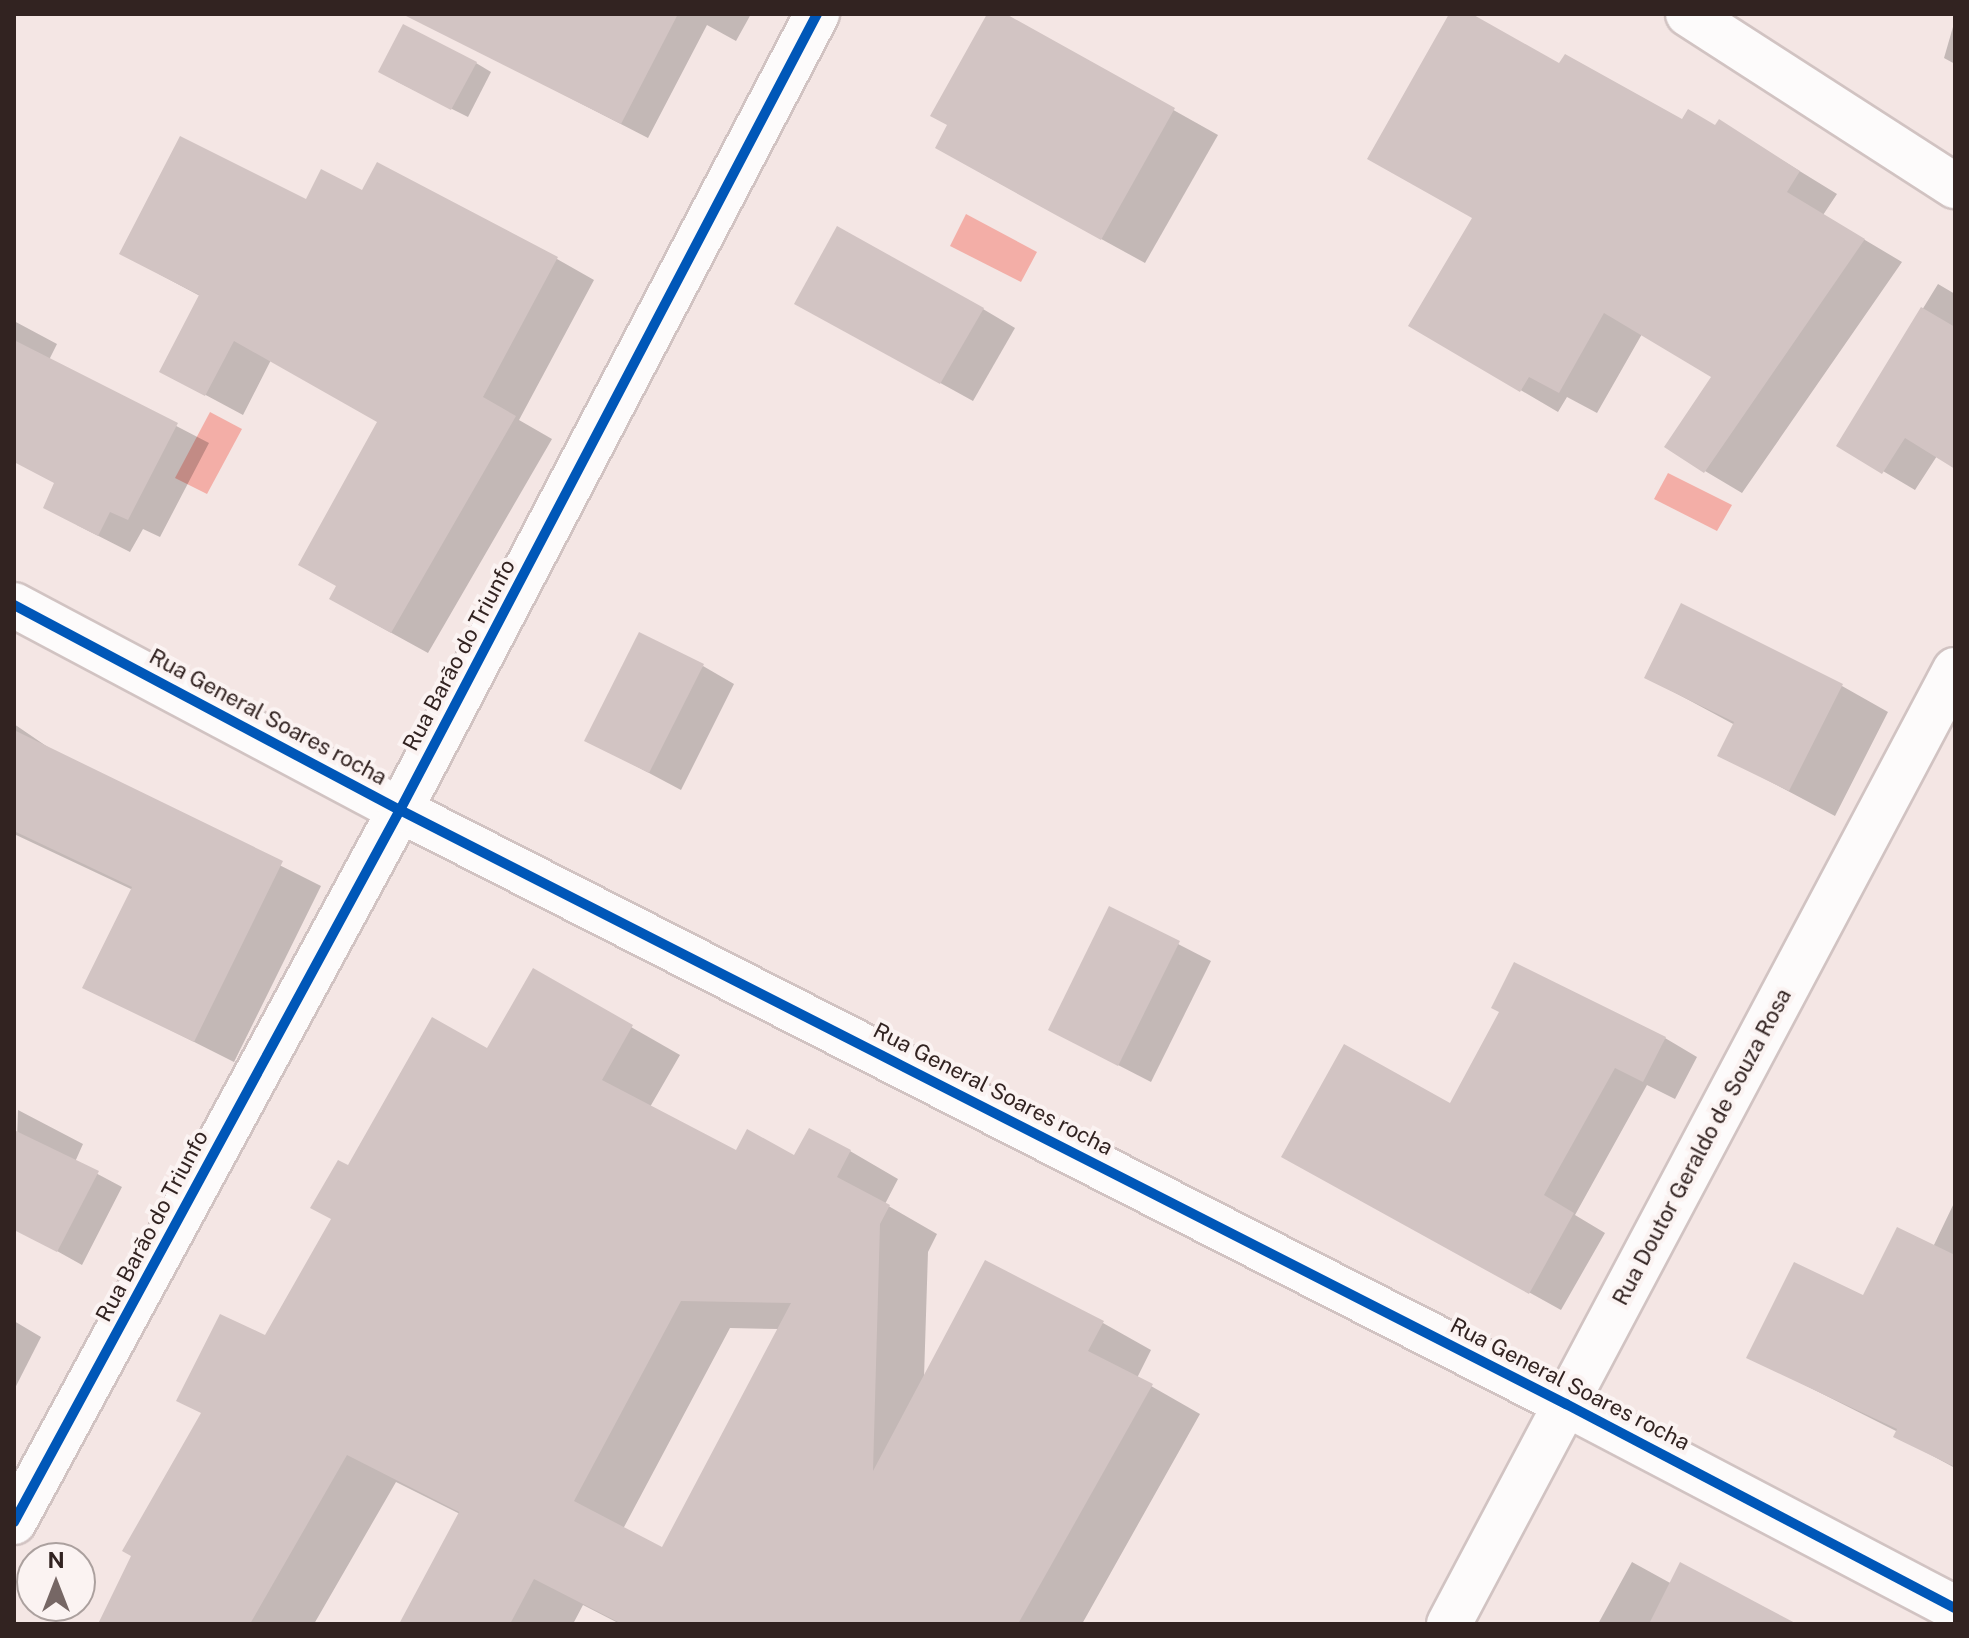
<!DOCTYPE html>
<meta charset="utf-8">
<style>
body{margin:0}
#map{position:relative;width:1969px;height:1638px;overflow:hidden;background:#f4e6e4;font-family:"Public Sans",sans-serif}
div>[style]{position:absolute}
.water>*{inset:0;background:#f3aea7}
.shadow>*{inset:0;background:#0003}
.building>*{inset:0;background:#d2c4c3}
.roads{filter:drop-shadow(2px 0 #d1c3c2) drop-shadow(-2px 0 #d1c3c2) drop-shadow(0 2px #d1c3c2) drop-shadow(0 -2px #d1c3c2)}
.minor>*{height:44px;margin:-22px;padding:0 22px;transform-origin:22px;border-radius:22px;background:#fdfbfb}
.major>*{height:44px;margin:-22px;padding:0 22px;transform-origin:22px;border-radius:22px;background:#fdfbfb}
.cycleway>*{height:10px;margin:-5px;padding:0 5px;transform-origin:5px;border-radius:5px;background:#0057b8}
span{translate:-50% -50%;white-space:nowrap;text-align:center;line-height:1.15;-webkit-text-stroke:8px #fbf3f2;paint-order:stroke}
.street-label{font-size:22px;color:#322321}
.frame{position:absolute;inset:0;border:16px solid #322321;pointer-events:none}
.north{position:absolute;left:16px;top:1542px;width:80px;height:80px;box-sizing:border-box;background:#fbf3f2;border:2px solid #aba09e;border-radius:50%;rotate:0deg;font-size:22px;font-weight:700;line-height:32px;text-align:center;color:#322321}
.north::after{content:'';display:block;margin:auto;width:28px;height:36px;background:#766765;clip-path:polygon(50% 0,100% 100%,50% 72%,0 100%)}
</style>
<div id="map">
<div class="water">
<div style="clip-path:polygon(966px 214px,1037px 252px,1021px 282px,950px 246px)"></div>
<div style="clip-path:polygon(210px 412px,242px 429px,207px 494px,175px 478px)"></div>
<div style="clip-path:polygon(1668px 473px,1732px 505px,1717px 531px,1654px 499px)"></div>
</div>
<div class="shadow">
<div style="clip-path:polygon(462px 14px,751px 14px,736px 41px,707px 25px,648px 138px,450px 36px)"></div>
<div style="clip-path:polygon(989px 14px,1002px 14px,1218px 135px,1145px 263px,981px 173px,950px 125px)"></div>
<div style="clip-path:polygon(1451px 14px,1468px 14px,1560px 65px,1683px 121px,1716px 127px,1720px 122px,1837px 194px,1823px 215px,1902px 262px,1742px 493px,1705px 471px,1714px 377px,1642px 334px,1597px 413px,1567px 397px,1558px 412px,1411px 326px,1474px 217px)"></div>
<div style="clip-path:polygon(1955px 20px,1955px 64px,1944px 58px)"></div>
<div style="clip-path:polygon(476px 63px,491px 72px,468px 117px,396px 81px)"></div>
<div style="clip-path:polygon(363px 192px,557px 259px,594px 280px,519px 420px,552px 439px,428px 653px,368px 620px,338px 586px,379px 421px,271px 360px,243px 415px,161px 371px,200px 296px,159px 274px,306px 202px)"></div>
<div style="clip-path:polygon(1938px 284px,1955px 294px,1955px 466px,1937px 456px,1915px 490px,1839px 445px)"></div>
<div style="clip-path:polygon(983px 309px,1015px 328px,973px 401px,828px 321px)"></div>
<div style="clip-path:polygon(14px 321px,57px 344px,49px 360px,209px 443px,160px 537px,143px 529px,130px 552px,77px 525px,57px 483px,14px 452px)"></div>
<div style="clip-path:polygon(703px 666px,734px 684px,681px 790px,587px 740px)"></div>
<div style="clip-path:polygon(1646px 677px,1842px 686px,1888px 712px,1835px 816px,1720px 755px,1735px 725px)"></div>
<div style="clip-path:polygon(14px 724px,55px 752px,321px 886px,234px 1062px,85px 987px,133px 890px,14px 834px)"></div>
<div style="clip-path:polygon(1110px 909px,1211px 961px,1151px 1082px,1050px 1030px)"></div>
<div style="clip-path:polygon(evenodd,533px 971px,680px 1055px,650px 1107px,737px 1152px,795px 1158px,850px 1151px,898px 1179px,885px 1204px,937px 1234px,928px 1252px,924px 1378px,1103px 1323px,1151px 1350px,1137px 1378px,1200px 1414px,1082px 1624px,620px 1624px,583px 1605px,573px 1624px,401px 1624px,460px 1514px,396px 1482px,314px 1624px,100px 1624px,333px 1219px,349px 1168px,488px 1051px,533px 971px,730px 1328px,779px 1329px,662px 1550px,623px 1529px,730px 1328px)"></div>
<div style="clip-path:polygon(1502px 1011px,1665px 1038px,1697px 1057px,1675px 1099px,1647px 1085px,1575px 1215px,1605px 1233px,1561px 1310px,1316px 1174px,1450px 1106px)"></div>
<div style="clip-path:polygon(18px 1110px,83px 1144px,75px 1162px,122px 1187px,82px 1265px,14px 1227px)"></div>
<div style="clip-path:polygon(1955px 1201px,1955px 1468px,1896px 1436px,1898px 1432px,1749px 1357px,1864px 1298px,1933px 1247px)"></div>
<div style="clip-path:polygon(14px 1321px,41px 1337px,14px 1390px)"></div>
<div style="clip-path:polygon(1632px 1562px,1672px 1584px,1767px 1624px,1598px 1624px)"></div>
</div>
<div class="building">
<div style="clip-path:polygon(402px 14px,678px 14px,621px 124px)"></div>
<div style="clip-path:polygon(987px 14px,1006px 14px,1175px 108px,1101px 240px,935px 148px,947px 125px,930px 116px)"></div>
<div style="clip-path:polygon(1449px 14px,1472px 14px,1559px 63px,1565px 54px,1682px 119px,1688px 109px,1715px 125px,1719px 119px,1800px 171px,1787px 192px,1865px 239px,1704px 473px,1664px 447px,1711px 377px,1604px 313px,1559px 393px,1529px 377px,1520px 392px,1408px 326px,1472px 218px,1367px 159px)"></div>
<div style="clip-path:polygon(403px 24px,477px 62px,451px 110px,378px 72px)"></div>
<div style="clip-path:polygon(180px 136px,306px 199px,321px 169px,362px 190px,377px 162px,558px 257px,483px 397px,516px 416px,391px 633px,329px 599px,336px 586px,298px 565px,377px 422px,234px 341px,205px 396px,159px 372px,199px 295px,119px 254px)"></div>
<div style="clip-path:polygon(837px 226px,984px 308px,940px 384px,794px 304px)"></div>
<div style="clip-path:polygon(1921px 307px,1955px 327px,1955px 469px,1905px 438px,1882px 474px,1836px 446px)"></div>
<div style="clip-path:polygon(14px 340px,178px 423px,128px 520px,110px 512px,98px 536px,43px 508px,54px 483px,14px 462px)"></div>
<div style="clip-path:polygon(1681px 603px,1843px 684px,1789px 791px,1717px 756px,1734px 722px,1644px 678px)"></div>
<div style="clip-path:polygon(639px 632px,704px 664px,649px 773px,584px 741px)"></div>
<div style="clip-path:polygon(14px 730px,283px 861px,194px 1042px,82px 988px,132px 887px,14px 831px)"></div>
<div style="clip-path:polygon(1109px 906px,1180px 941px,1118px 1066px,1048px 1030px)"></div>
<div style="clip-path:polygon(1514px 962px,1666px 1037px,1643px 1082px,1615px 1068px,1544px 1195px,1574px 1213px,1529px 1294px,1281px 1157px,1344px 1044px,1450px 1103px,1499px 1012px,1491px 1008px)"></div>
<div style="clip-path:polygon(evenodd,533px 968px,633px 1025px,602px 1080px,736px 1150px,747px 1129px,794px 1155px,809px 1128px,851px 1150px,837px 1177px,890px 1205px,880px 1224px,873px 1471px,985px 1260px,1104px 1321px,1088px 1351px,1153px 1384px,1018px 1624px,622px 1624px,534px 1579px,510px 1624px,399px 1624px,459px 1512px,347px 1455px,250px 1624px,98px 1624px,131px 1556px,122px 1551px,201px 1413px,176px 1401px,220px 1314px,265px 1335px,331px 1219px,310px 1208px,338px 1160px,348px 1165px,432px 1017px,487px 1048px,533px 968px,681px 1301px,791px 1303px,662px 1547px,574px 1501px,681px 1301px)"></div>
<div style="clip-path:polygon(14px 1130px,99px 1171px,57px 1252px,14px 1230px)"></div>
<div style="clip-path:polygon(1897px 1227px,1955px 1255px,1955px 1467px,1893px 1437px,1897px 1429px,1746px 1358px,1794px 1262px,1863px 1295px)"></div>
<div style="clip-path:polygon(1680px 1562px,1797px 1624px,1649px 1624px)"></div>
</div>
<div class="roads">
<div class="minor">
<div style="left:14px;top:605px;width:437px;rotate:28deg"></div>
<div style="left:400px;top:810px;width:1309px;rotate:27deg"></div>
<div style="left:1566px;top:1404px;width:439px;rotate:27.7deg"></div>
<div style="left:14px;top:1522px;width:810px;rotate:-61.54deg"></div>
<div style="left:400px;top:810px;width:899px;rotate:-62.35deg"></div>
<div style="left:1449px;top:1624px;width:1080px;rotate:-62.06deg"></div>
</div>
<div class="major">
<div style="left:1688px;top:14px;width:318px;rotate:32.8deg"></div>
</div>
</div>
<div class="cycleway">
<div style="left:14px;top:605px;width:437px;rotate:28deg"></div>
<div style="left:400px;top:810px;width:1309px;rotate:27deg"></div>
<div style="left:1566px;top:1404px;width:439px;rotate:27.7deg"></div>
<div style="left:14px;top:1522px;width:810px;rotate:-61.54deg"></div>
<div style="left:400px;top:810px;width:899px;rotate:-62.35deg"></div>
</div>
<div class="street-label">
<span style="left:459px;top:655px;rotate:-62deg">Rua Barão do Triunfo</span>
<span style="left:268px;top:717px;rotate:28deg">Rua General Soares rocha</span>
<span style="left:993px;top:1089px;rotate:27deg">Rua General Soares rocha</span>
<span style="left:1702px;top:1147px;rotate:-62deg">Rua Doutor Geraldo de Souza Rosa</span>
<span style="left:152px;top:1226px;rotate:-62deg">Rua Barão do Triunfo</span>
<span style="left:1570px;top:1384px;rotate:27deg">Rua General Soares rocha</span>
</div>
<div class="frame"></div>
<div class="north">N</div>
</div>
